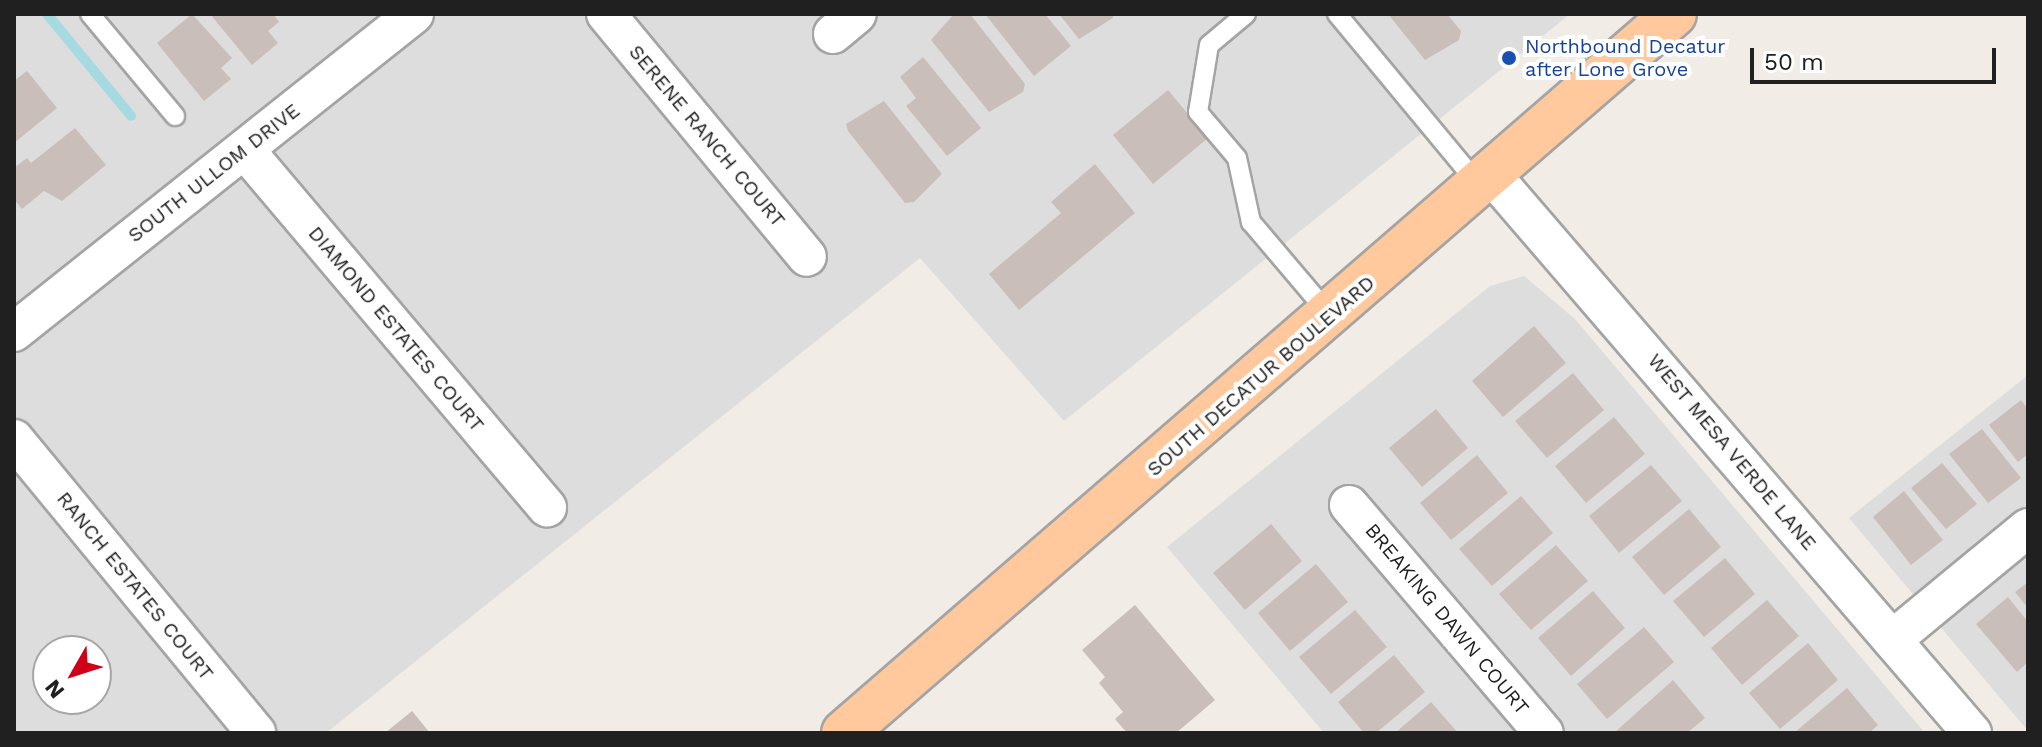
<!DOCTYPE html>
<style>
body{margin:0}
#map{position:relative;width:2042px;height:747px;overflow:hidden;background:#f1ece6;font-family:"Work Sans",sans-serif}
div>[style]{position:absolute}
.residential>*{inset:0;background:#dedddd}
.stream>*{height:10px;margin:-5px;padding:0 5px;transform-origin:5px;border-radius:5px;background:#a5dae0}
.building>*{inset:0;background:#c9beb9}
.roads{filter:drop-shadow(2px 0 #a4a4a4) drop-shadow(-2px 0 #a4a4a4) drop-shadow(0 2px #a4a4a4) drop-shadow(0 -2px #a4a4a4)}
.lane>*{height:18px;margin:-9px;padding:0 9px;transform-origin:9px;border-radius:9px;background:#fff}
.street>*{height:38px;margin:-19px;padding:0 19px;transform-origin:19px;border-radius:19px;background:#fff}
.primary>*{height:44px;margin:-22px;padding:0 22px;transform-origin:22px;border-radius:22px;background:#ffc99d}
.dots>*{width:22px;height:22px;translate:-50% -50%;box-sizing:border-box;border:4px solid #fff;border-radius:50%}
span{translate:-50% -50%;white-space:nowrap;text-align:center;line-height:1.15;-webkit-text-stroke:8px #fff;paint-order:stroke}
.transit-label{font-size:20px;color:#164399}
.left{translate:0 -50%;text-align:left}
.street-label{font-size:20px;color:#202020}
.frame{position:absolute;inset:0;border:16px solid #202020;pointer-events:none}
.north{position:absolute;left:32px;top:635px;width:80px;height:80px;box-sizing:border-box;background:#fff;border:2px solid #a6a6a6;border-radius:50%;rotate:231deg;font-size:22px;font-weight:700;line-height:32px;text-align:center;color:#202020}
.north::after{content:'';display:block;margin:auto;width:28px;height:36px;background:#d00019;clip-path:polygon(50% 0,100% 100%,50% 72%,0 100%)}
.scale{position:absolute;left:1750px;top:48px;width:246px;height:36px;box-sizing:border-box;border:4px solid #202020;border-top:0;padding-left:10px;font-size:24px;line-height:28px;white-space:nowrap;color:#202020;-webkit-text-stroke:6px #fff;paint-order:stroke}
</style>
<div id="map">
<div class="residential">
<div style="clip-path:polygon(evenodd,14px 14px,1570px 14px,1064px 421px,920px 258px,326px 733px,14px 733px,14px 14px,48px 651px,96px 651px,96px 699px,48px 699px,48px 651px)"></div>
<div style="clip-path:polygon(1524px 276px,1575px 319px,1925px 733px,1324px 733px,1167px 547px,1490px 286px)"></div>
<div style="clip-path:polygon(2028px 375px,2028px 731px,1849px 518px)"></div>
</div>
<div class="stream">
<div style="left:47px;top:14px;width:132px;rotate:50.5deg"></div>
</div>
<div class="building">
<div style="clip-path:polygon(192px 14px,232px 58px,221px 68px,231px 79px,204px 101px,157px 43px)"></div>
<div style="clip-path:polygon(210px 14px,273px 14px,279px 22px,268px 31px,278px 43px,252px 65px)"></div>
<div style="clip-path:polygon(954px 14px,970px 14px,1025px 84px,1023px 92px,989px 112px,931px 40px)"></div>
<div style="clip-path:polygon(985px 14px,1045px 14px,1071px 46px,1034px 76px)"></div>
<div style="clip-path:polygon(1059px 14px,1113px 14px,1113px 18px,1079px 39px)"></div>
<div style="clip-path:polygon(1388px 14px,1447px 14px,1461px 31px,1459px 40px,1425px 60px)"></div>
<div style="clip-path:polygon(923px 57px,981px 128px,947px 156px,906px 106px,916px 98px,900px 77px)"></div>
<div style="clip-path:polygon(27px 71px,57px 108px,14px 143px,14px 81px)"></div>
<div style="clip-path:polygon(1168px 90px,1208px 138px,1153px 184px,1113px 135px)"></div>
<div style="clip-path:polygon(884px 101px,942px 174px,914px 202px,905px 203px,848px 131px,846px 124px)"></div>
<div style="clip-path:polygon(75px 128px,106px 165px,62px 201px,44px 191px,22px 209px,14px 199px,14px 168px,27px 158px,31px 163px)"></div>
<div style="clip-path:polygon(1095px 164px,1135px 213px,1019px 310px,989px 274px,1061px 213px,1051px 202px)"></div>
<div style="clip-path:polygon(1534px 326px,1566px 363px,1503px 417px,1472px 381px)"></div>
<div style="clip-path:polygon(1573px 373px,1604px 410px,1547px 458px,1515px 421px)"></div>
<div style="clip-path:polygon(2021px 400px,2028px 409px,2028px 454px,2018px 462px,1989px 425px)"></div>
<div style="clip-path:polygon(1436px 409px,1468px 448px,1422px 487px,1389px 448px)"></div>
<div style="clip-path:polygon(1614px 417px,1645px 454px,1586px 503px,1555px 466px)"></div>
<div style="clip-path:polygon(1982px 429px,2021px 478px,1988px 503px,1949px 454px)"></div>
<div style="clip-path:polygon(1477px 455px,1508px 493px,1451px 540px,1420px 503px)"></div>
<div style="clip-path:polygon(1942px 463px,1977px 504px,1946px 529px,1911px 488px)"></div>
<div style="clip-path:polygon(1651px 465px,1682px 501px,1619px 553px,1589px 516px)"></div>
<div style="clip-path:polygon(1904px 491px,1943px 540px,1911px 565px,1873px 517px)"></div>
<div style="clip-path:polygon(1521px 496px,1553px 533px,1492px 586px,1459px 549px)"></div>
<div style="clip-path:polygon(1689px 509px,1721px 547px,1664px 595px,1632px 557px)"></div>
<div style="clip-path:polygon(1271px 524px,1302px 561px,1245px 610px,1213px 573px)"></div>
<div style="clip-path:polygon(1556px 545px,1588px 581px,1531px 630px,1499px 594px)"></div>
<div style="clip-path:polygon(1725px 558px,1755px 594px,1704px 637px,1673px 601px)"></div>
<div style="clip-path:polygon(1316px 564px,1348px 602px,1290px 651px,1258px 613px)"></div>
<div style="clip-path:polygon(2028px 582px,2028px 608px,2015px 592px)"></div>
<div style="clip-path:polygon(1593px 591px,1625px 628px,1571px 676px,1538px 638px)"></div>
<div style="clip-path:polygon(2008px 597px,2028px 622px,2028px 662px,2017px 672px,1976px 624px)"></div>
<div style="clip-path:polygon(1767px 600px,1799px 636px,1742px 685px,1711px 648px)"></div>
<div style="clip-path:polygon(1135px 605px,1215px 700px,1176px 733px,1127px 733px,1115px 719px,1123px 712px,1099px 683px,1105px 677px,1082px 650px)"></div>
<div style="clip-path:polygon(1355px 610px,1387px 647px,1331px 694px,1299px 657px)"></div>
<div style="clip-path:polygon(1644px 627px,1674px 662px,1607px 719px,1577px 684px)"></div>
<div style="clip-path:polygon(1808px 643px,1838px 680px,1780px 729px,1749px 693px)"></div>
<div style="clip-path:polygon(1394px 655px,1425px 692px,1376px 733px,1364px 733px,1338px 702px)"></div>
<div style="clip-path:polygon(1673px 680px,1705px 718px,1687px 733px,1614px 733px)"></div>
<div style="clip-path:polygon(1847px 688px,1878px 725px,1869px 733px,1794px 733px)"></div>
<div style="clip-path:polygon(1431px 702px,1458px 733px,1395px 733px)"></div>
<div style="clip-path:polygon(412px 711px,430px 733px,385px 733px)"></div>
</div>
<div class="roads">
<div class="lane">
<div style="left:90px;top:14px;width:133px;rotate:50.2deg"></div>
<div style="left:1246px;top:14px;width:48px;rotate:140deg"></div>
<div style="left:1209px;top:45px;width:68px;rotate:99.3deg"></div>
<div style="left:1198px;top:112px;width:60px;rotate:49.7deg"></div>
<div style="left:1237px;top:158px;width:66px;rotate:77.7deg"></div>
<div style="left:1251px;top:222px;width:121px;rotate:49.7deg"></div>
<div style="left:1337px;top:14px;width:221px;rotate:50.3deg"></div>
</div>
<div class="street">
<div style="left:606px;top:14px;width:315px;rotate:50.4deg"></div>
<div style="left:833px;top:34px;width:31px;rotate:-40deg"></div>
<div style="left:245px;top:150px;width:468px;rotate:49.8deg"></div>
<div style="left:1490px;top:173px;width:739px;rotate:49.28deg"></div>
<div style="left:14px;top:332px;width:511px;rotate:-38.48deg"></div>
<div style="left:14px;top:439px;width:381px;rotate:50.5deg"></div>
<div style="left:1349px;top:505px;width:300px;rotate:49.5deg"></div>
<div style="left:1892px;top:640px;width:176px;rotate:-39.5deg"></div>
</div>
<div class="primary">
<div style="left:844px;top:733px;width:1098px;rotate:-40.9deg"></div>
</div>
</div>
<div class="dots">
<div style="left:1509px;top:58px;background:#1a4fb4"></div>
</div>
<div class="transit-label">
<span class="left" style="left:1525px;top:58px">Northbound Decatur<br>after Lone Grove</span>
</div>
<div class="street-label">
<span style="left:707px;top:136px;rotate:50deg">SERENE RANCH COURT</span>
<span style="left:214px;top:173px;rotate:-38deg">SOUTH ULLOM DRIVE</span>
<span style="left:396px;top:329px;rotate:50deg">DIAMOND ESTATES COURT</span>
<span style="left:1261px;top:376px;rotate:-41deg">SOUTH DECATUR BOULEVARD</span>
<span style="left:1732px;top:452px;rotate:50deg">WEST MESA VERDE LANE</span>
<span style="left:135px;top:586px;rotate:51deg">RANCH ESTATES COURT</span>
<span style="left:1447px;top:619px;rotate:50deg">BREAKING DAWN COURT</span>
</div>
<div class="frame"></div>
<div class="north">N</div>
<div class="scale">50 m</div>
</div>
